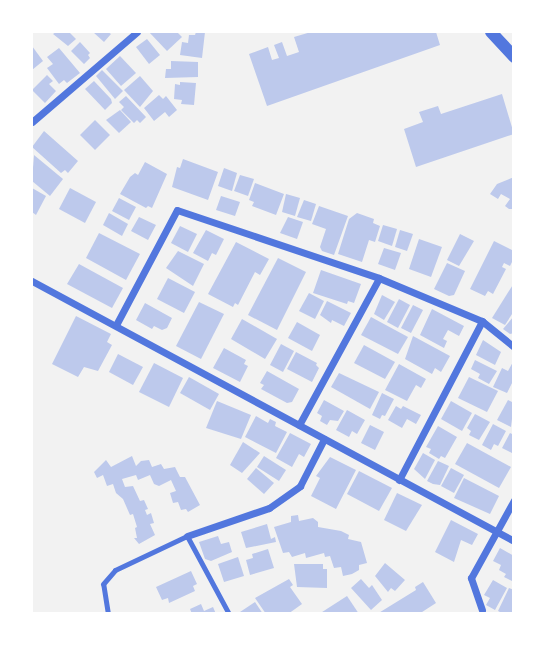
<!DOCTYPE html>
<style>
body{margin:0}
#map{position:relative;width:545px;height:645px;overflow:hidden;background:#f2f2f2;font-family:"Nunito Sans",sans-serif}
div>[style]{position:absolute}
.building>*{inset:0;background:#bdc9ec}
.service>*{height:5px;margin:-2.5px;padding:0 2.5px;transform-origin:2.5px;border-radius:2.5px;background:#5277de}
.minor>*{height:7px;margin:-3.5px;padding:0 3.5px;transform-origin:3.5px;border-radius:3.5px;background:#5277de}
.tertiary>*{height:12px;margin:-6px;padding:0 6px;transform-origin:6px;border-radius:6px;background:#5277de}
span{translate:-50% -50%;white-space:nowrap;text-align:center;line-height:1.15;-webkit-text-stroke:7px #fff;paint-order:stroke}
.frame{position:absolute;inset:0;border:33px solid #fff;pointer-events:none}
</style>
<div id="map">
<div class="building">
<div style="clip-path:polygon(56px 32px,69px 32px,76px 39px,68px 46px,53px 34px)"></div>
<div style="clip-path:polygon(93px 32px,108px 32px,111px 34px,104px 42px)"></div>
<div style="clip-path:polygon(149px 32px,177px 32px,182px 37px,167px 51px)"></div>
<div style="clip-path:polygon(196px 32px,205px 32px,202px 58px,180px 55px,182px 42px,188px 43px,189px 35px,195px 35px)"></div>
<div style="clip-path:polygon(311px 32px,436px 32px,440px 45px,267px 106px,249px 54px,268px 47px,272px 60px,279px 58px,274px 45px,282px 42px,287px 56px,299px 52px,294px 37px)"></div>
<div style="clip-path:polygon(147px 39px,160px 55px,149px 64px,136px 47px)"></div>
<div style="clip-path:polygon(80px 42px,90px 53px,88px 55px,90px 58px,84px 64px,71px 51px)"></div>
<div style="clip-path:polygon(32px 46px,43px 61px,32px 70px)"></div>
<div style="clip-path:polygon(59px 48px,80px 73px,67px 83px,64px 80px,59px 84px,47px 68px,53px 64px,47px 57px)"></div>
<div style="clip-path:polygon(120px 56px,136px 73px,121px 86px,106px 69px)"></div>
<div style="clip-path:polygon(171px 61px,198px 62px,198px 77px,165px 78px,166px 69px,171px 69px)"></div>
<div style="clip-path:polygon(102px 70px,123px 91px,115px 99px,96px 76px)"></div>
<div style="clip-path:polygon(47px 75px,53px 81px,49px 84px,56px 91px,45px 103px,32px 90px)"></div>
<div style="clip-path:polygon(140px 76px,153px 91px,140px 107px,124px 90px)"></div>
<div style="clip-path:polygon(94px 81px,111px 99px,112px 103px,105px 110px,85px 89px)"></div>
<div style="clip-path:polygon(180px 82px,196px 83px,194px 105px,181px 104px,182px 100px,174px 99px,175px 84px,180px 85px)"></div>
<div style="clip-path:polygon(502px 94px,514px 134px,416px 167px,404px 129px,423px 122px,419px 112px,438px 106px,441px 114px)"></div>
<div style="clip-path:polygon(159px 95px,163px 99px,166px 96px,177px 110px,169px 117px,165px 112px,154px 121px,144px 108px)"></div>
<div style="clip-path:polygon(126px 96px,146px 117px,140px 123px,137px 120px,134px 123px,121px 110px,124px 107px,119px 102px)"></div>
<div style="clip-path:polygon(120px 110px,131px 122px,119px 133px,106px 120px)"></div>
<div style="clip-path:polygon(95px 120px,110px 135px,95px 150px,80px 135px)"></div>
<div style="clip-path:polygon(44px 131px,78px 161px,68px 173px,65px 170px,61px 173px,32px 147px)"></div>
<div style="clip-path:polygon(34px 155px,63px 179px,50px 196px,32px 181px)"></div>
<div style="clip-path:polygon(183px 159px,218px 172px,208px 200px,172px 187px,177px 167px,180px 168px)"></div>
<div style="clip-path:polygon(145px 162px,167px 174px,152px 208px,148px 206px,146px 208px,120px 194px,130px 177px,135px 173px,138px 175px)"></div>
<div style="clip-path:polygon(224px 168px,237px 173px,232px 191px,218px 186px)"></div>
<div style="clip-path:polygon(240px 175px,254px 179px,248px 196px,234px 191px)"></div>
<div style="clip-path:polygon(514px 177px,514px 209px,509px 209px,505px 206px,510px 199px,501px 194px,498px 199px,490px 194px,497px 184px)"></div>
<div style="clip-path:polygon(255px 183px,284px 194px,276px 215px,252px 206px,254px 202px,249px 200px)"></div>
<div style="clip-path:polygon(32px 188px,46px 196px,36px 215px,32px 212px)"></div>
<div style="clip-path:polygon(70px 188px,96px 202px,85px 223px,59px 209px)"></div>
<div style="clip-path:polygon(286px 194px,300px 198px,295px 216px,282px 212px)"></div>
<div style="clip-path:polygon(221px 196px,240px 202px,235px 216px,216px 210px)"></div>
<div style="clip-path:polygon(119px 198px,136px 207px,129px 220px,112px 211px)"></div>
<div style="clip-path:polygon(304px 200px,316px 204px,311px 221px,297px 217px)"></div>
<div style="clip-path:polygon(319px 206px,348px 216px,334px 255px,322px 251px,320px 247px,326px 229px,312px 224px)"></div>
<div style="clip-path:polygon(109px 213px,128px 224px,122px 236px,103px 225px)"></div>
<div style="clip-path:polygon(357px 213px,374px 219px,373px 223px,380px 226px,375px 242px,369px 240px,362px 262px,338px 254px,349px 219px)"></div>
<div style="clip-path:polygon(139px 217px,156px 225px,148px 240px,131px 231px)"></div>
<div style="clip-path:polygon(288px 217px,303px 222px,297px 239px,280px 233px)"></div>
<div style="clip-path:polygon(383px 225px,397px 229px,392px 246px,378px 241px)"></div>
<div style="clip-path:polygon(180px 226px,197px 234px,188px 252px,171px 243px)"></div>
<div style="clip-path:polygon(206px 230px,224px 239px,216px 255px,212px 253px,208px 261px,193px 253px)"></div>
<div style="clip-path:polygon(400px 230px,413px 234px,407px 251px,395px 247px)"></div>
<div style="clip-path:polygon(99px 233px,140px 254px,126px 280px,86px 258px)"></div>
<div style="clip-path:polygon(460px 234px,474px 241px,459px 266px,447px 260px)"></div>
<div style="clip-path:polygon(419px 239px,442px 247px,431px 277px,409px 269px)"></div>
<div style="clip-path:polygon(494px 241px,514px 251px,514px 258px,510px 266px,504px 263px,502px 267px,506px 269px,493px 294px,488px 291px,485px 296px,470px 289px)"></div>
<div style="clip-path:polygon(236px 242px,269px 259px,260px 275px,255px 272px,238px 305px,235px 303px,233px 307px,208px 294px)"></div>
<div style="clip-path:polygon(384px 248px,401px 253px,395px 270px,378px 264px)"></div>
<div style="clip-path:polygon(178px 251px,204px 264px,193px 286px,166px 268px)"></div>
<div style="clip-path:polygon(278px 258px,306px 272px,277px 330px,248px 315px)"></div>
<div style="clip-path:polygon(447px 263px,465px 271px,454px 295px,449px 296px,434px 289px)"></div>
<div style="clip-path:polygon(79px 264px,123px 288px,112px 308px,67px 284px)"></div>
<div style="clip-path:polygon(321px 270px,361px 284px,354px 303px,348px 301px,347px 304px,313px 293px)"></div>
<div style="clip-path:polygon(168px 278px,195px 292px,184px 313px,157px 299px)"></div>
<div style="clip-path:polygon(514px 283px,514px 311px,505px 325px,492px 318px)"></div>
<div style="clip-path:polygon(309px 293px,324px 301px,315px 319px,299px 311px)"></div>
<div style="clip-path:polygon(382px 295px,395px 302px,384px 320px,374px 314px)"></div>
<div style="clip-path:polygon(399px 299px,410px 305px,398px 328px,387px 322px)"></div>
<div style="clip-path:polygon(327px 301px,351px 313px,344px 326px,332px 320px,331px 323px,320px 315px)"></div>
<div style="clip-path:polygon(199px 302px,224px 314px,201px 359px,176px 346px)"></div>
<div style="clip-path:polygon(145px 303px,172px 318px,167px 328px,162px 330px,154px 326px,152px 329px,136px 320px)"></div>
<div style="clip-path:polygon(413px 305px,423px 310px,411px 333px,401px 328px)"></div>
<div style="clip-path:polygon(432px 309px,464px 326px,459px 336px,448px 330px,443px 339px,447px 341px,444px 348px,420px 335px)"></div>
<div style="clip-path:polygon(76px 316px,111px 334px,107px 342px,112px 345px,98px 371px,84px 367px,78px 377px,52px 364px)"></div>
<div style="clip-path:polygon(514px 316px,514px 333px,510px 334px,503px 329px)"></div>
<div style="clip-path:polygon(371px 317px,408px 337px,398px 354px,361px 335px)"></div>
<div style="clip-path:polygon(242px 319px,277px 339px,265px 359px,231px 339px)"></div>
<div style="clip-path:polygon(297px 322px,320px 335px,312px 351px,288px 338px)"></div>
<div style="clip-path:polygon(413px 336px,450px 356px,441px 372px,435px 368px,432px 374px,405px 359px)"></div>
<div style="clip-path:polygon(483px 340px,501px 352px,495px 365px,476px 355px)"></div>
<div style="clip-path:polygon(281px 344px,294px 351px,283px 372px,270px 365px)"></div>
<div style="clip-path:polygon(364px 345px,395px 362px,385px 379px,354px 363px)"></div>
<div style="clip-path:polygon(224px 348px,246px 360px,244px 364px,248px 366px,240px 382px,213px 368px)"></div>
<div style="clip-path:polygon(296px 352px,317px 363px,316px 365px,319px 368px,312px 382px,287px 369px)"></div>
<div style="clip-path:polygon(118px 354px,143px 367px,133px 385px,109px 372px)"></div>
<div style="clip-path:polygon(475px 360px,497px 371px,489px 384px,478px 378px,480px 374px,471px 369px)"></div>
<div style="clip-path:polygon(514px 360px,514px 379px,507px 393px,493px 387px,502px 368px,508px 371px)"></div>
<div style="clip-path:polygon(154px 363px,183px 378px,169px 407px,139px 392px)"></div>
<div style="clip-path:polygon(399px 364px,426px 379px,421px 388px,416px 385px,407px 401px,385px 390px)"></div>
<div style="clip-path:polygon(267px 371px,299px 389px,292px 402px,287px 403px,261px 389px,264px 385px,260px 383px)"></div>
<div style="clip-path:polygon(339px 373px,379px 392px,370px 409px,331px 387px)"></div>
<div style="clip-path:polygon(189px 377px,219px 394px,210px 410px,180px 393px)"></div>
<div style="clip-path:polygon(469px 377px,498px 391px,487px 412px,458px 398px)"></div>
<div style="clip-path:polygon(382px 393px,394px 399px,385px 416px,382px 415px,380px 419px,372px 415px)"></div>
<div style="clip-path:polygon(324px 400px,344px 411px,338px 421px,330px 420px,327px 425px,320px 421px,322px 416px,317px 413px)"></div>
<div style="clip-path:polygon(508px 400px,514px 403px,511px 427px,497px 420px)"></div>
<div style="clip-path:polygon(217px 401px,251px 415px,241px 439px,206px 428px)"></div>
<div style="clip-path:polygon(451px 401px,472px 413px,462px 431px,441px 419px)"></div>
<div style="clip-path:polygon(396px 406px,401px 409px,403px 406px,421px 415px,416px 424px,407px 419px,402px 428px,388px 420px)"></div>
<div style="clip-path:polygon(347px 410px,365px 420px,357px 434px,352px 431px,349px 437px,336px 430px)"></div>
<div style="clip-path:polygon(475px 414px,490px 422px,479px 440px,469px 435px,471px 431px,467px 428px)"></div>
<div style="clip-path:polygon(256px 416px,268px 423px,270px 419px,276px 422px,275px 426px,287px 432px,276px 453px,245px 437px)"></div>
<div style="clip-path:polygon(493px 424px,506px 431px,498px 446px,494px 444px,491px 450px,482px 445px)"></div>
<div style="clip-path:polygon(370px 425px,384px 432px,375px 450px,361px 443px)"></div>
<div style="clip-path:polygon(438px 426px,457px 437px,445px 458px,441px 456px,439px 459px,429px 453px,431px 449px,426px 447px)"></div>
<div style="clip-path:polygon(290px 433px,311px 444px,304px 457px,299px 454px,292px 467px,276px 458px)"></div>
<div style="clip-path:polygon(510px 433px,514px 435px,514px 454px,502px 448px)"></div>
<div style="clip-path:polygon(243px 442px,260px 453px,242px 473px,230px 465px)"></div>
<div style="clip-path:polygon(467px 443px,511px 467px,499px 488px,455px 464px)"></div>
<div style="clip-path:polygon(423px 453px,435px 460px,425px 479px,414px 469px)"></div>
<div style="clip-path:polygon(132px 456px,136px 466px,141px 461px,149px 460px,152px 467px,161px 464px,164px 469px,175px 467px,180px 477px,185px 477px,200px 505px,188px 512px,186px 509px,181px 510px,178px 502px,173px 503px,170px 493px,176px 491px,171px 480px,159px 486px,154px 484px,150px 475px,138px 480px,136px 475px,122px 479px,125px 487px,133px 486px,140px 501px,144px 500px,148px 509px,145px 510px,147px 515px,151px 513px,154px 523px,150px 524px,155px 535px,139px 544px,134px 538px,137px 538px,135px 528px,137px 527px,133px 514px,130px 515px,123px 499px,116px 493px,113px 484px,107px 486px,103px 475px,97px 478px,94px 472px,106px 460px,111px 467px)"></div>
<div style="clip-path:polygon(264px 456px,286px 470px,279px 481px,257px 467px)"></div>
<div style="clip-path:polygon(330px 457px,356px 470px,336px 509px,311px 496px,320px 478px,316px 476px)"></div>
<div style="clip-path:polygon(438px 461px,449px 466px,440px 485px,433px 484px,427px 481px)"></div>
<div style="clip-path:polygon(256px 468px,274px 483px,264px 494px,247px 479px)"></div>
<div style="clip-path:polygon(451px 468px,464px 475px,454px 493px,441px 486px)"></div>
<div style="clip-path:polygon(359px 471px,392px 488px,379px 511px,347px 494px)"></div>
<div style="clip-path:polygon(464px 478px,499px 496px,490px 514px,454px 498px)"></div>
<div style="clip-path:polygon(397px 493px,422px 505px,406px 531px,384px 520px)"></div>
<div style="clip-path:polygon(298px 515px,299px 521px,313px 518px,318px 522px,318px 527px,341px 531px,349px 535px,348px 539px,361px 542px,367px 563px,359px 565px,359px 570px,352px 574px,343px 576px,341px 567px,334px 568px,330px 556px,325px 557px,324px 553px,306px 558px,305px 553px,292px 557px,289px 552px,283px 553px,274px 527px,291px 522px,291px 516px)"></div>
<div style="clip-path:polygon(451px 520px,478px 534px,472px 545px,461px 540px,454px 562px,435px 552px)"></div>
<div style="clip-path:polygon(267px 524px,271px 539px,275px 537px,276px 542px,246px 548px,241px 532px)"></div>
<div style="clip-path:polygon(218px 536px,221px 544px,229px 542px,232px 552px,211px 561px,205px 559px,199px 542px)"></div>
<div style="clip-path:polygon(500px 548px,514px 556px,514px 582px,504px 577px,506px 574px,499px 570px,501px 565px,493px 561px)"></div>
<div style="clip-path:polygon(268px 549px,274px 568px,250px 575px,246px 560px,253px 558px,252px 554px)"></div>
<div style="clip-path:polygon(238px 557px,244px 576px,224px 582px,218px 564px)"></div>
<div style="clip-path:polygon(385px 563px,405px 580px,395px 591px,391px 588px,388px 592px,375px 576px)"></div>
<div style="clip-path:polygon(294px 564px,323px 564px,323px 569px,327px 569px,327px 588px,297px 587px)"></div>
<div style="clip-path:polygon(191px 571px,197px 584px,193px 586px,195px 591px,169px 603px,168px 598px,162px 600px,156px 587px)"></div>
<div style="clip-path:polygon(289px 579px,293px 585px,290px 587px,302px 604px,288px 614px,266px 614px,255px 598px)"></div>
<div style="clip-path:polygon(361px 579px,369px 588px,372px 585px,382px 600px,371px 610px,351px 588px)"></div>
<div style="clip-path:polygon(493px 580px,507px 588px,495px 610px,486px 605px,490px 598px,484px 595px)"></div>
<div style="clip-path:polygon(423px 582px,436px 603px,419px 614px,377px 614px,416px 590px,415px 587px)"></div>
<div style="clip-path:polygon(509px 588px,514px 590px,514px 614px,504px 614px,498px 611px)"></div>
<div style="clip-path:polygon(347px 596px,359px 614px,319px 614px)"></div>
<div style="clip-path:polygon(255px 602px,263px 614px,237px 614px)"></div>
<div style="clip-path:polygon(201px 604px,204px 611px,213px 607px,216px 614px,192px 614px,190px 609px)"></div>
</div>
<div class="service">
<div style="left:108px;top:614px;width:30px;rotate:-99deg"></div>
<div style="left:103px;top:584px;width:18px;rotate:-49deg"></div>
<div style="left:115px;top:570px;width:80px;rotate:-25.3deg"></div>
<div style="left:187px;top:536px;width:89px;rotate:61.7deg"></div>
</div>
<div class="minor">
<div style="left:32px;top:122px;width:138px;rotate:-40.6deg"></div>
<div style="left:32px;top:281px;width:548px;rotate:28.34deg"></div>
<div style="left:116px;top:325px;width:130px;rotate:-62.1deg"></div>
<div style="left:177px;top:210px;width:213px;rotate:18.6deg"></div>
<div style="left:379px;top:278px;width:112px;rotate:22.7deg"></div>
<div style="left:482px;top:321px;width:41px;rotate:39.1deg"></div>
<div style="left:299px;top:425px;width:167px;rotate:-61.4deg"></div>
<div style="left:399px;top:480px;width:179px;rotate:-62.4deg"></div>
<div style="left:187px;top:536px;width:87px;rotate:-18.9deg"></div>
<div style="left:269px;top:508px;width:38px;rotate:-35deg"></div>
<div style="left:300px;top:486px;width:53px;rotate:-62.9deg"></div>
<div style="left:482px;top:610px;width:34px;rotate:-109deg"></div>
<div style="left:471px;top:578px;width:89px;rotate:-61.1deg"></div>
</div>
<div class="tertiary">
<div style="left:491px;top:32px;width:34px;rotate:47deg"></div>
</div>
<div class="frame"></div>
</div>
